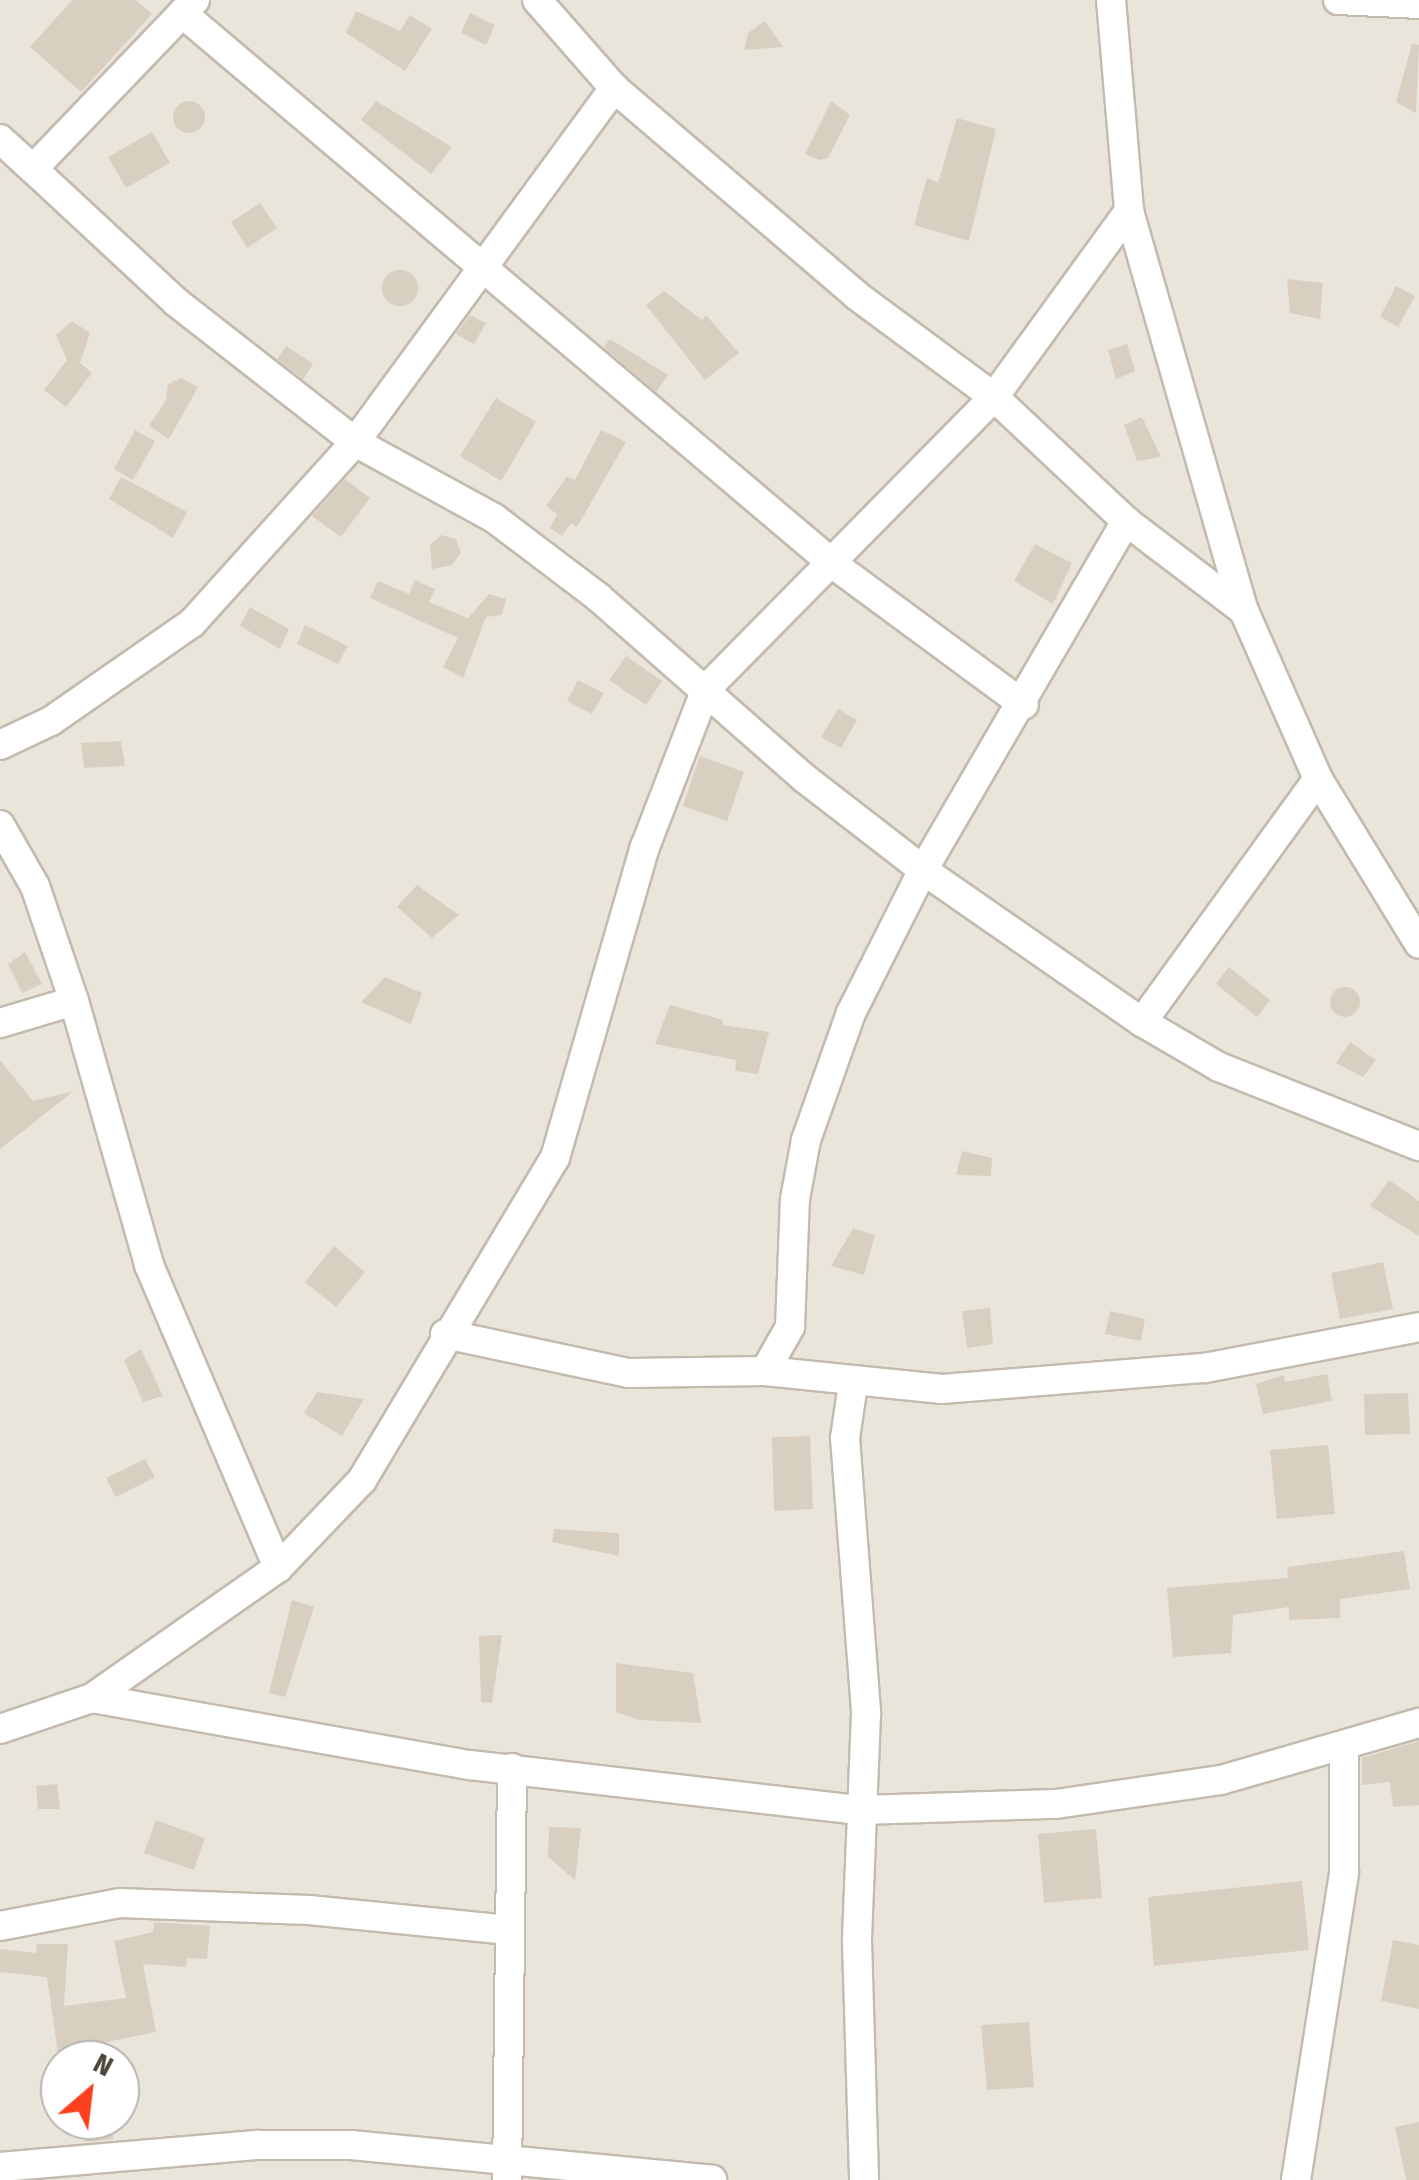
<!DOCTYPE html>
<style>
body{margin:0}
#map{position:relative;width:1419px;height:2180px;overflow:hidden;background:#f6f3ec;font-family:"Fira Sans Condensed",sans-serif}
div>[style]{position:absolute}
.residential>*{inset:0;background:#eae5da}
.building>*{inset:0;background:#d8cfc1}
.round{border-radius:50%}
.roads{filter:drop-shadow(2px 0 #c2bbae) drop-shadow(-2px 0 #c2bbae) drop-shadow(0 2px #c2bbae) drop-shadow(0 -2px #c2bbae)}
.minor>*{height:28px;margin:-14px;padding:0 14px;transform-origin:14px;border-radius:14px;background:#fff}
span{translate:-50% -50%;white-space:nowrap;text-align:center;line-height:1.15;-webkit-text-stroke:9px #fff;paint-order:stroke}
.north{position:absolute;left:40px;top:2040px;width:100px;height:100px;box-sizing:border-box;background:#fff;border:2px solid #b7b4b0;border-radius:50%;rotate:28deg;font-size:28px;font-weight:700;line-height:40px;text-align:center;color:#4b4439}
.north::after{content:'';display:block;margin:auto;width:35px;height:45px;background:#fc3f1d;clip-path:polygon(50% 0,100% 100%,50% 72%,0 100%)}
</style>
<div id="map">
<div class="residential">
<div style="clip-path:polygon(evenodd,0 0,1419px 0,1419px 2180px,0 2180px,0 0,60px 2060px,120px 2060px,120px 2120px,60px 2120px,60px 2060px)"></div>
</div>
<div class="building">
<div style="clip-path:polygon(72px 0,136px 0,152px 14px,81px 92px,30px 47px)"></div>
<div style="clip-path:polygon(356px 11px,400px 31px,410px 15px,432px 29px,405px 71px,346px 33px)"></div>
<div style="clip-path:polygon(470px 13px,495px 25px,486px 45px,461px 33px)"></div>
<div style="clip-path:polygon(765px 21px,783px 47px,744px 50px,748px 33px)"></div>
<div style="clip-path:polygon(1412px 44px,1419px 45px,1416px 113px,1396px 102px)"></div>
<div style="clip-path:polygon(376px 101px,452px 147px,431px 174px,361px 120px)"></div>
<div style="clip-path:polygon(831px 101px,850px 115px,828px 158px,820px 160px,805px 154px)"></div>
<div class="round" style="left:173px;top:101px;width:32px;height:32px"></div>
<div style="clip-path:polygon(957px 118px,996px 129px,969px 241px,914px 225px,927px 178px,938px 183px)"></div>
<div style="clip-path:polygon(152px 132px,170px 163px,126px 188px,108px 157px)"></div>
<div style="clip-path:polygon(260px 203px,277px 228px,247px 248px,231px 222px)"></div>
<div class="round" style="left:382px;top:270px;width:36px;height:36px"></div>
<div style="clip-path:polygon(1287px 279px,1323px 283px,1320px 319px,1290px 313px)"></div>
<div style="clip-path:polygon(1396px 286px,1415px 296px,1398px 327px,1380px 317px)"></div>
<div style="clip-path:polygon(664px 291px,702px 320px,706px 315px,739px 353px,705px 380px,646px 305px)"></div>
<div style="clip-path:polygon(470px 315px,486px 323px,474px 344px,456px 334px)"></div>
<div style="clip-path:polygon(72px 321px,90px 333px,80px 363px,92px 373px,66px 407px,44px 390px,67px 360px,56px 335px)"></div>
<div style="clip-path:polygon(610px 339px,668px 375px,656px 392px,604px 347px)"></div>
<div style="clip-path:polygon(1127px 344px,1135px 371px,1116px 379px,1108px 350px)"></div>
<div style="clip-path:polygon(286px 346px,313px 364px,303px 379px,277px 359px)"></div>
<div style="clip-path:polygon(181px 378px,198px 387px,169px 439px,149px 426px,166px 400px,168px 384px)"></div>
<div style="clip-path:polygon(496px 398px,536px 422px,501px 481px,460px 456px)"></div>
<div style="clip-path:polygon(1142px 417px,1161px 457px,1137px 461px,1124px 425px)"></div>
<div style="clip-path:polygon(135px 430px,155px 441px,133px 480px,114px 469px)"></div>
<div style="clip-path:polygon(601px 430px,626px 442px,577px 527px,571px 523px,562px 536px,550px 528px,557px 514px,546px 506px,567px 476px,575px 480px)"></div>
<div style="clip-path:polygon(121px 477px,187px 512px,173px 538px,109px 499px)"></div>
<div style="clip-path:polygon(345px 479px,370px 498px,341px 537px,312px 516px)"></div>
<div style="clip-path:polygon(441px 535px,456px 539px,461px 553px,452px 565px,432px 569px,430px 545px)"></div>
<div style="clip-path:polygon(1035px 544px,1072px 563px,1053px 604px,1014px 581px)"></div>
<div style="clip-path:polygon(415px 580px,435px 589px,429px 602px,468px 618px,489px 594px,506px 599px,502px 615px,486px 617px,463px 678px,443px 667px,458px 638px,370px 598px,378px 581px,409px 594px)"></div>
<div style="clip-path:polygon(250px 607px,289px 629px,280px 649px,240px 626px)"></div>
<div style="clip-path:polygon(305px 625px,348px 646px,338px 664px,297px 644px)"></div>
<div style="clip-path:polygon(626px 656px,662px 681px,646px 705px,609px 680px)"></div>
<div style="clip-path:polygon(578px 680px,604px 693px,592px 714px,567px 701px)"></div>
<div style="clip-path:polygon(838px 709px,857px 720px,841px 748px,821px 737px)"></div>
<div style="clip-path:polygon(121px 741px,125px 766px,84px 768px,81px 743px)"></div>
<div style="clip-path:polygon(700px 756px,744px 772px,727px 821px,683px 806px)"></div>
<div style="clip-path:polygon(417px 885px,459px 915px,432px 938px,397px 907px)"></div>
<div style="clip-path:polygon(25px 952px,42px 984px,22px 993px,8px 964px)"></div>
<div style="clip-path:polygon(1229px 967px,1270px 1000px,1257px 1017px,1216px 984px)"></div>
<div style="clip-path:polygon(385px 977px,422px 993px,411px 1024px,361px 1002px)"></div>
<div class="round" style="left:1330px;top:987px;width:30px;height:30px"></div>
<div style="clip-path:polygon(670px 1005px,723px 1020px,722px 1025px,769px 1032px,758px 1074px,735px 1071px,736px 1060px,655px 1044px)"></div>
<div style="clip-path:polygon(1350px 1042px,1376px 1060px,1363px 1077px,1336px 1063px)"></div>
<div style="clip-path:polygon(0 1060px,33px 1101px,74px 1091px,0 1149px)"></div>
<div style="clip-path:polygon(962px 1151px,992px 1158px,991px 1176px,956px 1175px)"></div>
<div style="clip-path:polygon(1389px 1180px,1419px 1201px,1419px 1236px,1370px 1206px)"></div>
<div style="clip-path:polygon(853px 1228px,875px 1235px,864px 1275px,831px 1266px)"></div>
<div style="clip-path:polygon(334px 1246px,365px 1272px,336px 1307px,305px 1282px)"></div>
<div style="clip-path:polygon(1383px 1262px,1393px 1309px,1340px 1319px,1331px 1273px)"></div>
<div style="clip-path:polygon(990px 1308px,993px 1344px,967px 1348px,962px 1311px)"></div>
<div style="clip-path:polygon(1110px 1311px,1145px 1319px,1141px 1341px,1105px 1334px)"></div>
<div style="clip-path:polygon(141px 1349px,163px 1396px,143px 1402px,124px 1360px)"></div>
<div style="clip-path:polygon(1327px 1374px,1332px 1401px,1263px 1414px,1256px 1384px,1284px 1375px,1285px 1382px)"></div>
<div style="clip-path:polygon(317px 1392px,364px 1399px,342px 1436px,304px 1413px)"></div>
<div style="clip-path:polygon(1408px 1393px,1410px 1434px,1365px 1435px,1364px 1394px)"></div>
<div style="clip-path:polygon(810px 1436px,813px 1509px,774px 1511px,772px 1437px)"></div>
<div style="clip-path:polygon(1328px 1445px,1335px 1514px,1277px 1519px,1270px 1450px)"></div>
<div style="clip-path:polygon(145px 1459px,155px 1477px,116px 1497px,106px 1478px)"></div>
<div style="clip-path:polygon(554px 1529px,619px 1533px,619px 1556px,552px 1542px)"></div>
<div style="clip-path:polygon(1404px 1551px,1410px 1589px,1340px 1599px,1340px 1618px,1289px 1620px,1289px 1607px,1233px 1615px,1231px 1653px,1173px 1657px,1167px 1588px,1288px 1578px,1287px 1567px)"></div>
<div style="clip-path:polygon(292px 1600px,314px 1607px,285px 1697px,269px 1693px)"></div>
<div style="clip-path:polygon(502px 1635px,492px 1703px,481px 1702px,479px 1636px)"></div>
<div style="clip-path:polygon(616px 1663px,693px 1673px,701px 1723px,639px 1720px,616px 1712px)"></div>
<div style="clip-path:polygon(1419px 1741px,1419px 1805px,1393px 1807px,1390px 1782px,1362px 1785px,1362px 1758px)"></div>
<div style="clip-path:polygon(57px 1784px,60px 1809px,38px 1809px,36px 1786px)"></div>
<div style="clip-path:polygon(156px 1820px,205px 1838px,194px 1870px,144px 1853px)"></div>
<div style="clip-path:polygon(549px 1827px,581px 1828px,575px 1880px,548px 1857px)"></div>
<div style="clip-path:polygon(1096px 1829px,1102px 1898px,1044px 1903px,1038px 1834px)"></div>
<div style="clip-path:polygon(1302px 1881px,1309px 1950px,1154px 1966px,1148px 1897px)"></div>
<div style="clip-path:polygon(154px 1922px,210px 1926px,207px 1959px,187px 1958px,186px 1967px,143px 1964px,156px 2032px,97px 2044px,99px 2060px,59px 2060px,47px 1977px,0 1972px,0 1949px,36px 1953px,37px 1944px,68px 1944px,64px 2006px,126px 1998px,114px 1941px,153px 1932px)"></div>
<div style="clip-path:polygon(1393px 1940px,1419px 1945px,1419px 2009px,1381px 2001px)"></div>
<div style="clip-path:polygon(1029px 2022px,1034px 2087px,987px 2090px,981px 2025px)"></div>
<div style="clip-path:polygon(94px 2120px,111px 2120px,113px 2139px,85px 2142px,82px 2122px)"></div>
<div style="clip-path:polygon(1419px 2122px,1419px 2180px,1406px 2180px,1395px 2127px)"></div>
</div>
<div class="roads">
<div class="minor">
<div style="left:195px;top:0;width:234px;rotate:133.8deg"></div>
<div style="left:33px;top:169px;width:195px;rotate:42.9deg"></div>
<div style="left:176px;top:302px;width:227px;rotate:38deg"></div>
<div style="left:355px;top:442px;width:158px;rotate:28.7deg"></div>
<div style="left:494px;top:518px;width:131px;rotate:37.2deg"></div>
<div style="left:598px;top:597px;width:274px;rotate:41.3deg"></div>
<div style="left:804px;top:778px;width:150px;rotate:37.7deg"></div>
<div style="left:923px;top:870px;width:267px;rotate:34.8deg"></div>
<div style="left:1142px;top:1022px;width:89px;rotate:30.3deg"></div>
<div style="left:1219px;top:1067px;width:215px;rotate:21.6deg"></div>
<div style="left:537px;top:0;width:117px;rotate:48.8deg"></div>
<div style="left:1111px;top:0;width:212px;rotate:85.1deg"></div>
<div style="left:1129px;top:211px;width:416px;rotate:74deg"></div>
<div style="left:1244px;top:611px;width:184px;rotate:66.2deg"></div>
<div style="left:1318px;top:779px;width:193px;rotate:58.5deg"></div>
<div style="left:1338px;top:0;width:81px;rotate:2.8deg"></div>
<div style="left:182px;top:13px;width:853px;rotate:40.24deg"></div>
<div style="left:833px;top:564px;width:237px;rotate:36.4deg"></div>
<div style="left:0;top:139px;width:45px;rotate:42.3deg"></div>
<div style="left:0;top:745px;width:56px;rotate:-25.2deg"></div>
<div style="left:51px;top:721px;width:172px;rotate:-34.8deg"></div>
<div style="left:192px;top:623px;width:244px;rotate:-48deg"></div>
<div style="left:355px;top:442px;width:439px;rotate:-53.8deg"></div>
<div style="left:614px;top:88px;width:318px;rotate:40.5deg"></div>
<div style="left:856px;top:295px;width:172px;rotate:36.5deg"></div>
<div style="left:994px;top:397px;width:181px;rotate:43.2deg"></div>
<div style="left:1126px;top:521px;width:148px;rotate:37.3deg"></div>
<div style="left:0;top:825px;width:70px;rotate:60.2deg"></div>
<div style="left:35px;top:886px;width:121px;rotate:71.3deg"></div>
<div style="left:74px;top:1001px;width:274px;rotate:74.1deg"></div>
<div style="left:149px;top:1265px;width:329px;rotate:66.9deg"></div>
<div style="left:1142px;top:1022px;width:300px;rotate:-54.1deg"></div>
<div style="left:0;top:1023px;width:77px;rotate:-16.6deg"></div>
<div style="left:445px;top:1334px;width:188px;rotate:12deg"></div>
<div style="left:629px;top:1373px;width:136px;rotate:-0.8deg"></div>
<div style="left:765px;top:1371px;width:178px;rotate:5.8deg"></div>
<div style="left:942px;top:1389px;width:264px;rotate:-4.6deg"></div>
<div style="left:1205px;top:1368px;width:218px;rotate:-10.8deg"></div>
<div style="left:765px;top:1371px;width:51px;rotate:-60.4deg"></div>
<div style="left:790px;top:1327px;width:128px;rotate:-87.8deg"></div>
<div style="left:795px;top:1199px;width:60px;rotate:-79.4deg"></div>
<div style="left:806px;top:1140px;width:135px;rotate:-70.5deg"></div>
<div style="left:851px;top:1013px;width:160px;rotate:-63.3deg"></div>
<div style="left:923px;top:870px;width:404px;rotate:-59.8deg"></div>
<div style="left:853px;top:1384px;width:55px;rotate:98.4deg"></div>
<div style="left:845px;top:1438px;width:277px;rotate:85.6deg"></div>
<div style="left:866px;top:1714px;width:227px;rotate:92.3deg"></div>
<div style="left:857px;top:1941px;width:239px;rotate:88.3deg"></div>
<div style="left:92px;top:1698px;width:384px;rotate:10.1deg"></div>
<div style="left:470px;top:1765px;width:394px;rotate:6.6deg"></div>
<div style="left:861px;top:1810px;width:195px;rotate:-1.8deg"></div>
<div style="left:1056px;top:1804px;width:167px;rotate:-8.3deg"></div>
<div style="left:1221px;top:1780px;width:206px;rotate:-16.1deg"></div>
<div style="left:0;top:1729px;width:97px;rotate:-18.6deg"></div>
<div style="left:92px;top:1698px;width:227px;rotate:-35deg"></div>
<div style="left:278px;top:1568px;width:122px;rotate:-46.3deg"></div>
<div style="left:362px;top:1480px;width:375px;rotate:-59.1deg"></div>
<div style="left:555px;top:1158px;width:324px;rotate:-73.9deg"></div>
<div style="left:645px;top:847px;width:169px;rotate:-68.9deg"></div>
<div style="left:706px;top:689px;width:410px;rotate:-45.4deg"></div>
<div style="left:994px;top:397px;width:230px;rotate:-54deg"></div>
<div style="left:0;top:1926px;width:122px;rotate:-10.9deg"></div>
<div style="left:120px;top:1903px;width:189px;rotate:2.1deg"></div>
<div style="left:309px;top:1910px;width:201px;rotate:5.7deg"></div>
<div style="left:0;top:2167px;width:260px;rotate:-4.9deg"></div>
<div style="left:259px;top:2145px;width:92px"></div>
<div style="left:351px;top:2145px;width:363px;rotate:5.5deg"></div>
<div style="left:507px;top:2180px;width:412px;rotate:-89.3deg"></div>
<div style="left:1296px;top:2180px;width:312px;rotate:-81.1deg"></div>
<div style="left:1344px;top:1872px;width:127px;rotate:-90deg"></div>
</div>
</div>
<div class="north">N</div>
</div>
